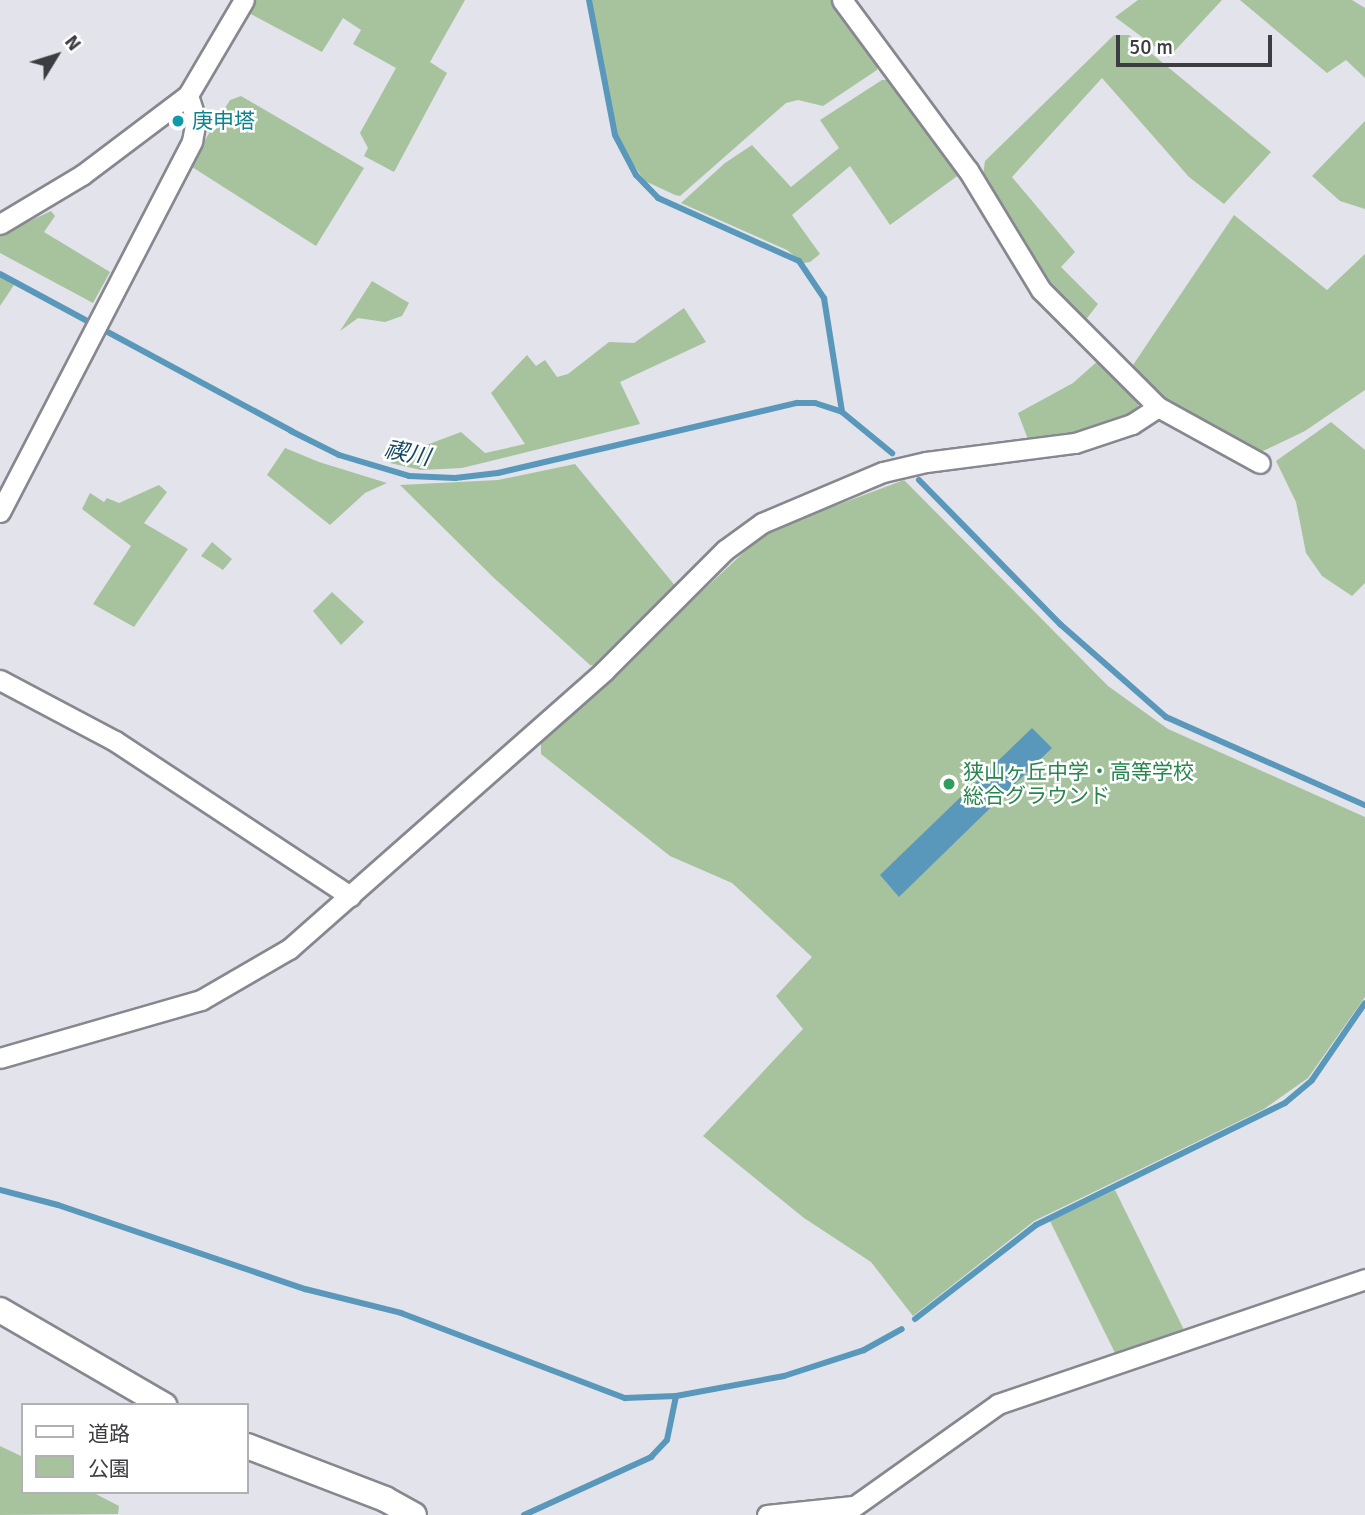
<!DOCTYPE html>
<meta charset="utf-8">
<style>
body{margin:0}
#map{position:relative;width:1365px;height:1515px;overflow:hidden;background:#e2e3eb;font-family:Signika,"Noto Sans JP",sans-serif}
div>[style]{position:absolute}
.green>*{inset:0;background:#a7c39e}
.water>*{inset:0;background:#5998ba}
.stream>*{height:6px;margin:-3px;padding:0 3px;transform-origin:3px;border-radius:3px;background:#5998ba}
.roads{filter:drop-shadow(2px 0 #87888f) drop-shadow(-2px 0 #87888f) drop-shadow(0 2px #87888f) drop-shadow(0 -2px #87888f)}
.minor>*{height:19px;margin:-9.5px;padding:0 9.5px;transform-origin:9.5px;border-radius:9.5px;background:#fff}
.tertiary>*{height:24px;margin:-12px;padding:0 12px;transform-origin:12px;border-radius:12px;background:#fff}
.dots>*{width:19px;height:19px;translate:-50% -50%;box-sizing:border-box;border:4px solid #fff;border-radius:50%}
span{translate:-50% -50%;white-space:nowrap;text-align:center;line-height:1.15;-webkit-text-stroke:5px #fff;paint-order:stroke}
.culture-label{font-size:21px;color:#0d838f}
.left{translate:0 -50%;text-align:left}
.leisure-label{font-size:21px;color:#27864d}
.water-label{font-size:23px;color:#144760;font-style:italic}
.legend{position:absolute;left:21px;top:1403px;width:228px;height:91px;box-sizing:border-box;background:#fff;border:2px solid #b1b1b3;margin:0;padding:9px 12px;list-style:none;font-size:21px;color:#3c3d40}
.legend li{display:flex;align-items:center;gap:14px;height:35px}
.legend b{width:35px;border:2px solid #b1b1b3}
.north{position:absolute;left:21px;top:21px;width:70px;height:70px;-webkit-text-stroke:5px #fff;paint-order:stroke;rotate:52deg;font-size:19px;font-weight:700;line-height:28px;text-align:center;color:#3c3d40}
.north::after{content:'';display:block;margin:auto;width:24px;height:32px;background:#3c3d40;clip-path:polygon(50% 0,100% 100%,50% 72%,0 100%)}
.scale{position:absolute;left:1116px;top:35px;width:156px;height:32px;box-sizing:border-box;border:4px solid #3c3d40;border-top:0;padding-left:9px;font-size:21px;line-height:24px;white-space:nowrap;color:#3c3d40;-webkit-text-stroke:5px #fff;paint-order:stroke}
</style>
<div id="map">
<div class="green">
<div style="clip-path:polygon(254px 0,465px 0,430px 62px,447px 73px,394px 172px,364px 156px,368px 148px,360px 133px,396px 68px,353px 44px,361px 30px,343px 18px,322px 52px,247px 12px)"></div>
<div style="clip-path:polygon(591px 0,833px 0,878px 61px,877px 70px,823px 106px,798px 100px,786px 103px,680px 196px,675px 195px,645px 181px,623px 150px,615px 130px)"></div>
<div style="clip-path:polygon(1138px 0,1222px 0,1169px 57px,1115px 17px)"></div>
<div style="clip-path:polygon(1240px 0,1352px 0,1365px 8px,1365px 78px,1346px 60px,1327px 73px)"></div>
<div style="clip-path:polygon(1114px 35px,1129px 35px,1271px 152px,1224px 204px,1189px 177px,1102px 78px,1012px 177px,1075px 252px,1061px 267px,1098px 304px,1084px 322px,1048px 287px,983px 176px,985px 161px)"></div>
<div style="clip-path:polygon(882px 80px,891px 80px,960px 174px,890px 225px,850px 166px,792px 215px,820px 254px,810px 262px,803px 263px,787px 250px,681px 203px,725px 163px,752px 145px,791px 187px,839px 148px,820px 120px)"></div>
<div style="clip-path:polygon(241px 96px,364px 168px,316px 246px,189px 165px,230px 100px)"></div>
<div style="clip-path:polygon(1365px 121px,1365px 209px,1340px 201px,1312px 176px)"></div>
<div style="clip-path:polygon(51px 211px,55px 216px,44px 232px,110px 272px,93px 303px,0 253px,0 235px)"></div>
<div style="clip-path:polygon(1234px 215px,1327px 290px,1365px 254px,1365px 390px,1305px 431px,1261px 452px,1249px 452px,1175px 412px,1131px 368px)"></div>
<div style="clip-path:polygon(0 276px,14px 285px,0 306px)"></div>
<div style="clip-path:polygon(372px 281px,409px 303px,402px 316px,385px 322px,358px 318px,340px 331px)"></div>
<div style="clip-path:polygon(684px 308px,706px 342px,620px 382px,640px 424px,462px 468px,421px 470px,390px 463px,392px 449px,413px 450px,461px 432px,485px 453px,525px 444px,491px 393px,527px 355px,536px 366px,545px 360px,557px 377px,568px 374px,609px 342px,634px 343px)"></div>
<div style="clip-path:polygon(1100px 359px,1132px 389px,1139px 403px,1136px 414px,1095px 431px,1029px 442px,1018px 413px,1073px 383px)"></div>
<div style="clip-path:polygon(1331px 422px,1365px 450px,1365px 583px,1352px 596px,1322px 576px,1306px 553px,1296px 502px,1276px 461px)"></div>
<div style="clip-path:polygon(285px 448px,319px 462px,387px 483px,365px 493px,330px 525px,267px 475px)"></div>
<div style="clip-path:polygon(575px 464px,677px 588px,598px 666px,590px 665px,494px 578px,400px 485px,498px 480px)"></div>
<div style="clip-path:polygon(904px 480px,1108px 686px,1168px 729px,1365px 817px,1365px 997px,1308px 1078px,1264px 1109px,1034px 1221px,913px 1316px,871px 1262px,804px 1218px,703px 1136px,803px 1029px,776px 996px,812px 957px,732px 883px,670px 856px,541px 754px,541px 741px,755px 542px,776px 528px)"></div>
<div style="clip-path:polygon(159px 485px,167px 492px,144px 523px,188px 549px,134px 627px,93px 604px,131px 546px,82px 509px,90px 493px,104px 502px,107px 498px,119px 503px)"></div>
<div style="clip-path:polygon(212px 542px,232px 559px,223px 570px,201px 556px)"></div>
<div style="clip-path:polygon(332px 592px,364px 622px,341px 645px,313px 611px)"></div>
<div style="clip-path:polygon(1115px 1190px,1186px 1334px,1118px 1359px,1050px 1221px)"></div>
<div style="clip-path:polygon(0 1446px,23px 1457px,23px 1492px,92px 1492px,119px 1506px,118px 1514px,0 1515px)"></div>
</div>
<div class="water">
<div style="clip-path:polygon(1032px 728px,1052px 748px,899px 897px,880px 875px)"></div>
</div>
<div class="stream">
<div style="left:589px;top:0;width:137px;rotate:79.1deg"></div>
<div style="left:615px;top:135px;width:45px;rotate:62.3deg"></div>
<div style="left:636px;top:175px;width:32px;rotate:46deg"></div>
<div style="left:658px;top:198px;width:154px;rotate:24.1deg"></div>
<div style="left:799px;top:261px;width:45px;rotate:56deg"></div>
<div style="left:824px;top:298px;width:115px;rotate:81deg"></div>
<div style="left:0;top:274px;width:331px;rotate:28.3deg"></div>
<div style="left:291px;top:431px;width:54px;rotate:26.6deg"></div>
<div style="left:339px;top:455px;width:73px;rotate:16.7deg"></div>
<div style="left:409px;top:476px;width:46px;rotate:2.5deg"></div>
<div style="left:455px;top:478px;width:43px;rotate:-6.6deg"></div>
<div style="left:498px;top:473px;width:307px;rotate:-13.2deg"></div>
<div style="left:797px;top:403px;width:18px"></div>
<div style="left:815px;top:403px;width:28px;rotate:18deg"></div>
<div style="left:842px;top:412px;width:65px;rotate:39.4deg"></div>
<div style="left:919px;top:480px;width:202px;rotate:45.6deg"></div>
<div style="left:1060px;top:624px;width:141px;rotate:41.3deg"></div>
<div style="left:1166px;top:717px;width:218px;rotate:23.9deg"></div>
<div style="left:0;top:1190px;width:60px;rotate:14.5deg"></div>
<div style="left:58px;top:1205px;width:261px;rotate:18.8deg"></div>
<div style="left:305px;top:1289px;width:99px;rotate:14deg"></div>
<div style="left:401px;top:1313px;width:240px;rotate:20.8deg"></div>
<div style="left:625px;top:1398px;width:51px;rotate:-2.2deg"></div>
<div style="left:676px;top:1396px;width:110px;rotate:-10.5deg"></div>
<div style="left:784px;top:1376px;width:84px;rotate:-18deg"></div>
<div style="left:864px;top:1350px;width:43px;rotate:-28.9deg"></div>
<div style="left:915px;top:1319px;width:153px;rotate:-37.8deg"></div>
<div style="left:1036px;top:1225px;width:277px;rotate:-26.1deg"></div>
<div style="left:1285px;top:1103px;width:35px;rotate:-40deg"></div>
<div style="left:1312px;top:1080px;width:93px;rotate:-55.5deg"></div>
<div style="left:524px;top:1515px;width:140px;rotate:-24.5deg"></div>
<div style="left:651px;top:1457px;width:23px;rotate:-47deg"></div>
<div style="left:667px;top:1440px;width:45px;rotate:-78.4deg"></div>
</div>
<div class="roads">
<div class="minor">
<div style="left:842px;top:0;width:212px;rotate:53.5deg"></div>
<div style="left:968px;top:170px;width:140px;rotate:58.7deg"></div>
<div style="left:1041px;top:290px;width:165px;rotate:45deg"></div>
<div style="left:1158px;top:407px;width:116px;rotate:28.8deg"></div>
<div style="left:0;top:224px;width:96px;rotate:-30.9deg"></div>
<div style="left:82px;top:175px;width:133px;rotate:-37deg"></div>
<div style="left:0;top:512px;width:418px;rotate:-62.6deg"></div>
<div style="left:192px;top:141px;width:21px;rotate:-79deg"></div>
<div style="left:196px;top:120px;width:26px;rotate:-108deg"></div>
<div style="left:188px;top:95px;width:110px;rotate:-59.5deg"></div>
<div style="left:0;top:680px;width:130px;rotate:27.9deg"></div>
<div style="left:115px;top:741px;width:282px;rotate:33.4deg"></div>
<div style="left:0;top:1058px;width:209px;rotate:-16.1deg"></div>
<div style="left:201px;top:1000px;width:102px;rotate:-30.1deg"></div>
<div style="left:289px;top:949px;width:420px;rotate:-41.4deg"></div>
<div style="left:604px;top:671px;width:171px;rotate:-45deg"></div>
<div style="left:725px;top:550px;width:46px;rotate:-36.1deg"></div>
<div style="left:762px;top:523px;width:131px;rotate:-22.9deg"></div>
<div style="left:883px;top:472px;width:44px;rotate:-13.1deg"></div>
<div style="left:926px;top:462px;width:150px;rotate:-7.3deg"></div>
<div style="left:1075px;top:443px;width:60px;rotate:-18.4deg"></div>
<div style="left:1132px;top:424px;width:31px;rotate:-33deg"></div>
<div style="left:767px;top:1515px;width:84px;rotate:-6.1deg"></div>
<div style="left:842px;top:1515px;width:191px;rotate:-35.4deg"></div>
<div style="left:998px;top:1404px;width:388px;rotate:-18.8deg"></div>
</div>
<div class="tertiary">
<div style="left:0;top:1310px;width:190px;rotate:30.1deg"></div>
<div style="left:247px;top:1446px;width:148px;rotate:21deg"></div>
<div style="left:385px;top:1499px;width:33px;rotate:29deg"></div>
</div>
</div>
<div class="dots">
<div style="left:178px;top:121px;background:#0f9aa8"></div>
<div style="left:949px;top:784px;background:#2e9e5b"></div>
</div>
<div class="culture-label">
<span class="left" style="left:192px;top:121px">庚申塔</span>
</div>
<div class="leisure-label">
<span class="left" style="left:963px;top:784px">狭山ヶ丘中学・高等学校<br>総合グラウンド</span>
</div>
<div class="water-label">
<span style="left:407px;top:454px;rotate:11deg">禊川</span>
</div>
<ul class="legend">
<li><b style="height:9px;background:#fff"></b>道路</li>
<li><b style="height:19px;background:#a7c39e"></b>公園</li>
</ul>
<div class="north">N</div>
<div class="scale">50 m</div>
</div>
